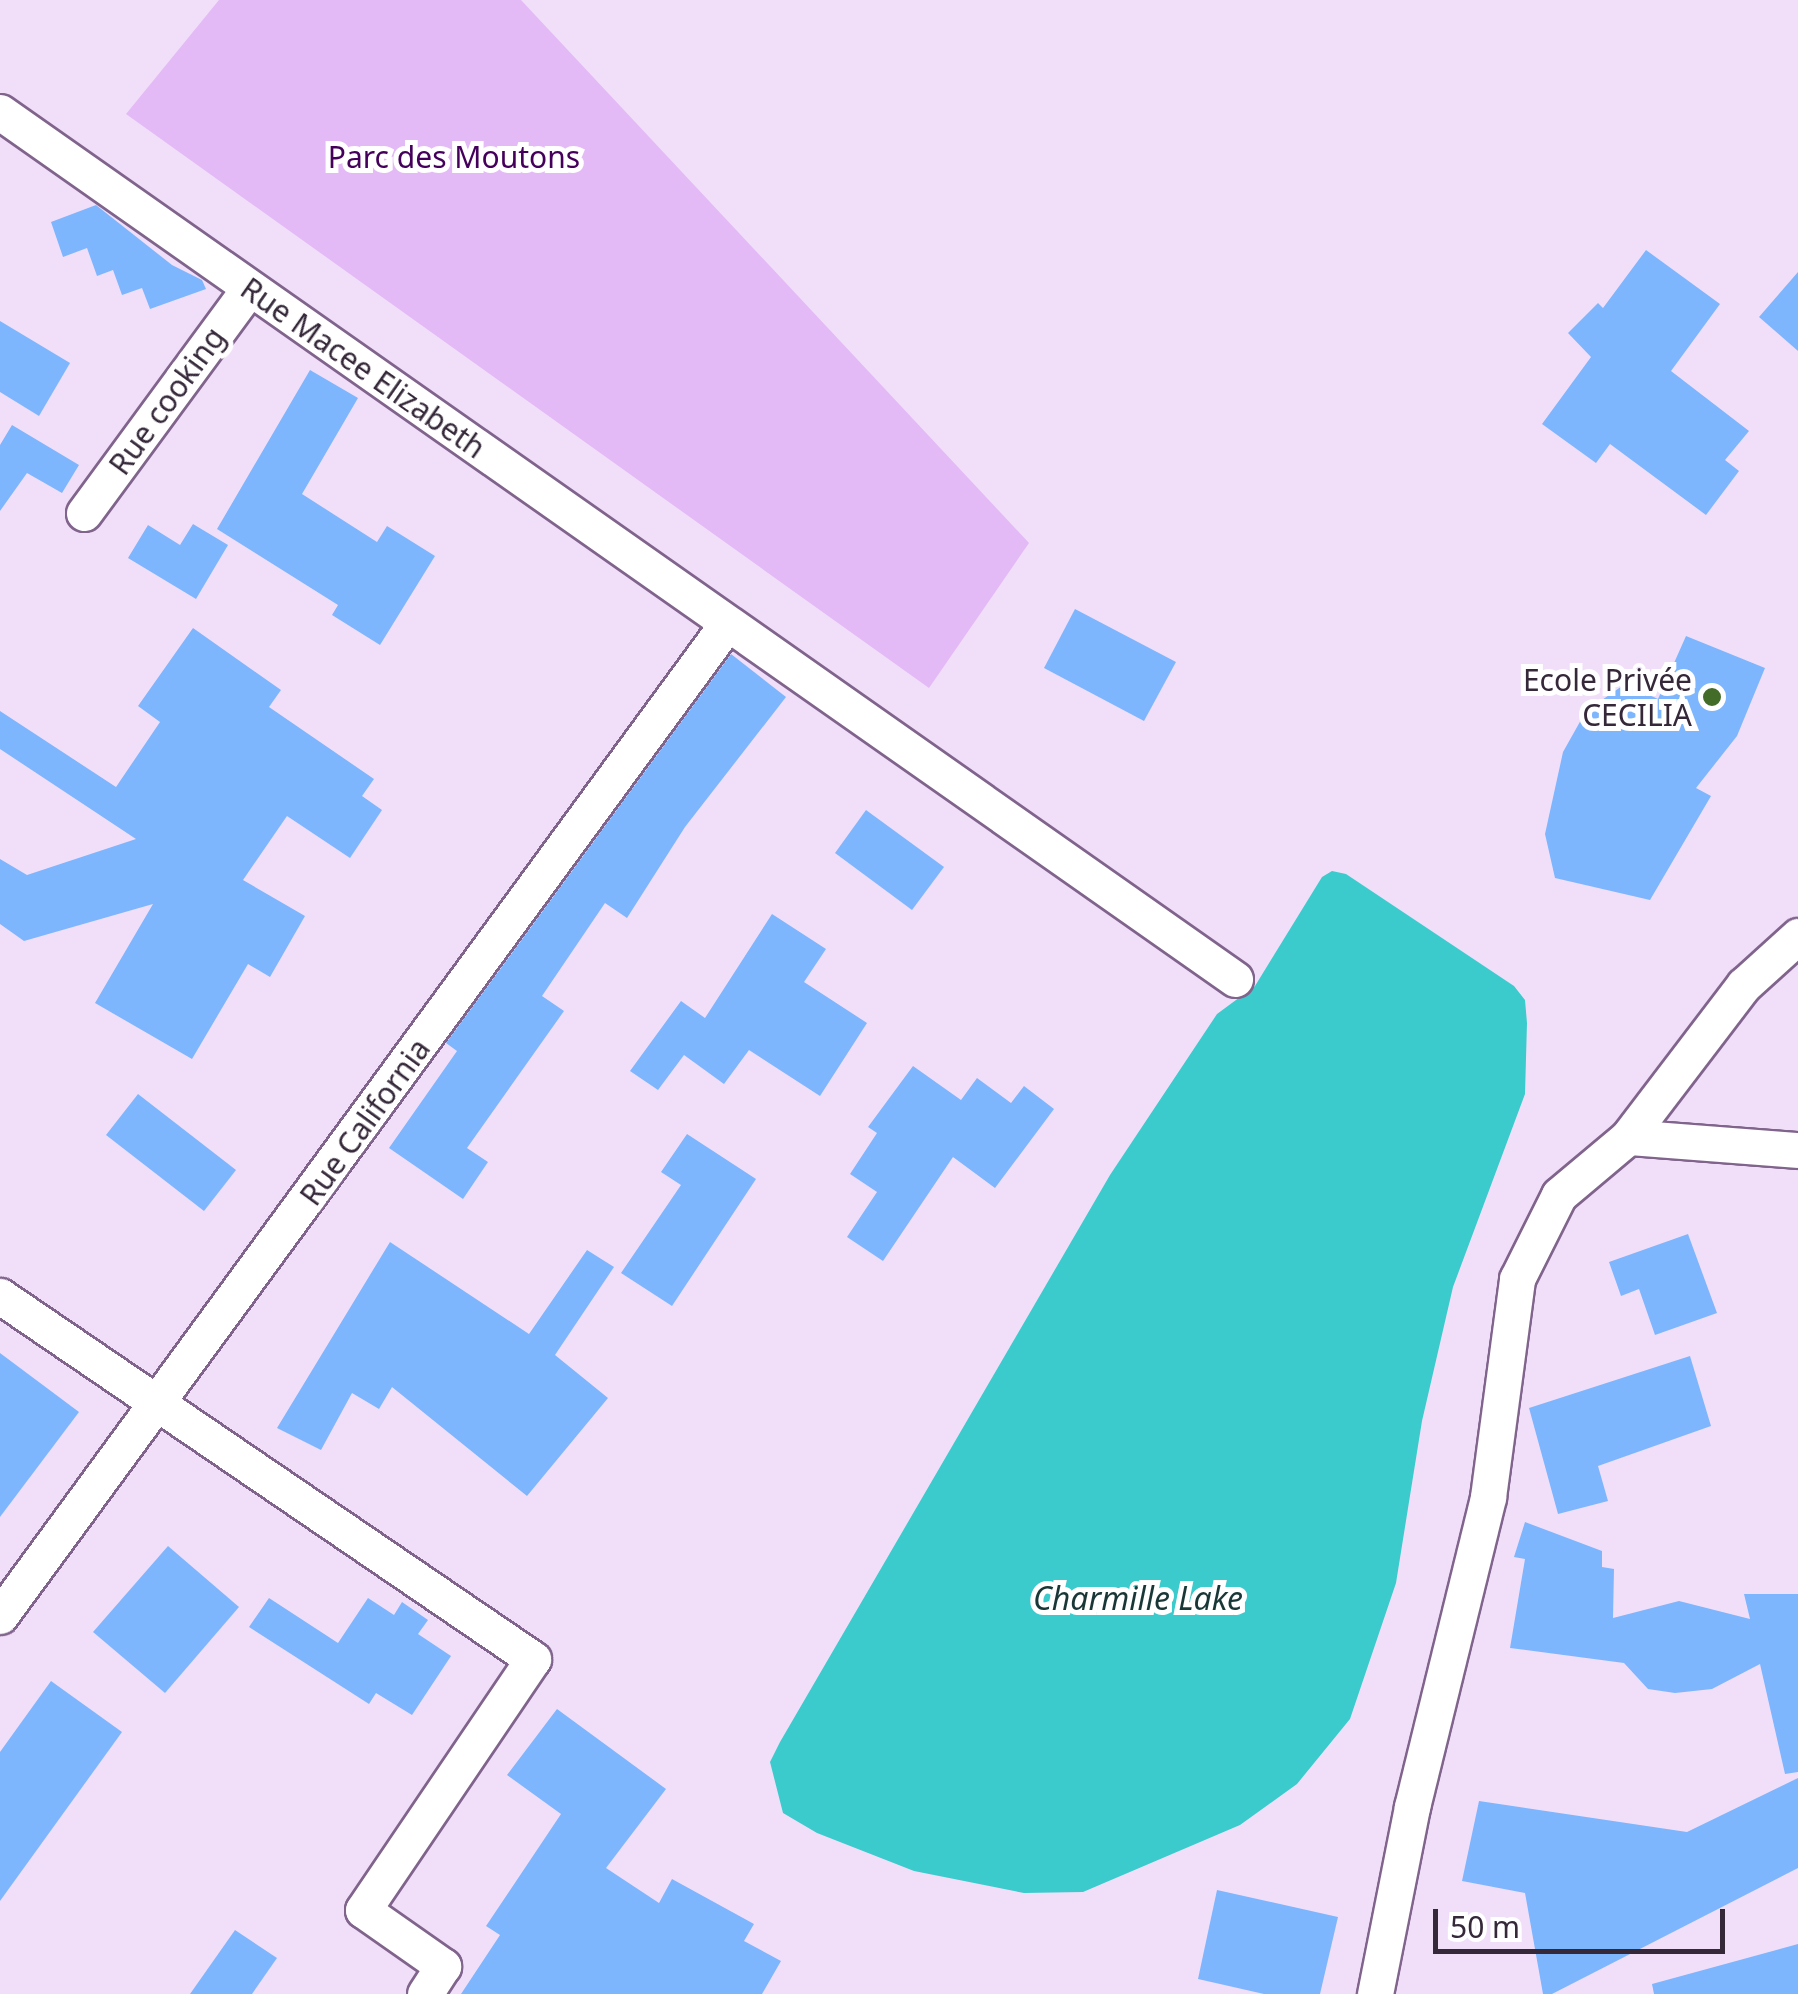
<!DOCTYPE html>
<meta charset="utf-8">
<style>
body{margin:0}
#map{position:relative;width:1798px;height:1994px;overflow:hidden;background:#f1dffa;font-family:"Noto Sans",sans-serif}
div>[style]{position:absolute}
.green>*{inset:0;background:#e3b9f6}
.water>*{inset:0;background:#3bcbcc}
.building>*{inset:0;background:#7eb6fd}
.roads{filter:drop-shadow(2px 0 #80648c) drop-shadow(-2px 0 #80648c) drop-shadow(0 2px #80648c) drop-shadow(0 -2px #80648c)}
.street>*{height:35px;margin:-17.5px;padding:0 17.5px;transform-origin:17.5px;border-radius:17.5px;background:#fff}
.dots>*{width:28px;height:28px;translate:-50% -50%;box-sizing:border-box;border:5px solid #fff;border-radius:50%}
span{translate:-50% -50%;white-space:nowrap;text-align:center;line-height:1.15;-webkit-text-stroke:10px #fff;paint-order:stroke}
.park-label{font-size:30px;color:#44005a}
.street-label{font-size:30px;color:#342839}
.poi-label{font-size:30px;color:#342839}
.right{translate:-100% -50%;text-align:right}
.water-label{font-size:32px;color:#1a3737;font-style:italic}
.scale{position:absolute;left:1433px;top:1909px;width:292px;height:45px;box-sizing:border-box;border:5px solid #342839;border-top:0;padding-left:12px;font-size:30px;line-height:35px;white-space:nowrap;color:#342839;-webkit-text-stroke:8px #fff;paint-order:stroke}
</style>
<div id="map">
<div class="green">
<div style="clip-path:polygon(219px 0,521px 0,1029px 543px,929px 688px,126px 114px)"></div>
</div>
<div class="water">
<div style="clip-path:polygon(1332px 871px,1346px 874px,1514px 986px,1525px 1000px,1527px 1023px,1525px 1094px,1453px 1287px,1422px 1421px,1396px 1583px,1350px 1719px,1297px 1784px,1240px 1825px,1083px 1892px,1024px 1893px,914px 1871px,817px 1833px,783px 1813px,770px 1762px,780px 1742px,1110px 1175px,1217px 1014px,1255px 986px,1322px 877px)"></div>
</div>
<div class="building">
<div style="clip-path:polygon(96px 205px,172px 265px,202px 280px,206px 289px,150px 309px,142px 288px,122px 295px,113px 270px,97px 276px,87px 248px,63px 257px,51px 222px)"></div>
<div style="clip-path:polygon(1646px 250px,1720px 304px,1671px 371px,1749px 431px,1725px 460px,1739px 471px,1706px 515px,1610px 444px,1596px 463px,1542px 424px,1591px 357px,1568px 333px,1598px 303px,1603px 308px)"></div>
<div style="clip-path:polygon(1798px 272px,1798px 351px,1759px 317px)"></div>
<div style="clip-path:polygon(0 321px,70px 363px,39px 416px,0 392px)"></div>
<div style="clip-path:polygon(310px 370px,358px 398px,302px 494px,377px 542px,387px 526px,435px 556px,380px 645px,332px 615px,338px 605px,217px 529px)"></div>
<div style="clip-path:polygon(12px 425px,79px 465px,62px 493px,27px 473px,0 511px,0 445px)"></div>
<div style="clip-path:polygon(193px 524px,228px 545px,196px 599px,128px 558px,148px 525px,180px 545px)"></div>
<div style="clip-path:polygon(1075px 609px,1176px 662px,1144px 721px,1044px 668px)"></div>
<div style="clip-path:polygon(193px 628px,281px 690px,269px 707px,374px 779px,362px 796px,382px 810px,350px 858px,287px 816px,243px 880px,305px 916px,270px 977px,248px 964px,192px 1059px,95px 1003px,153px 904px,24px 941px,0 924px,0 859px,27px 875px,136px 839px,0 749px,0 711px,116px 787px,160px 722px,138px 706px)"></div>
<div style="clip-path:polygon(1686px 636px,1765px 668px,1737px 736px,1696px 788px,1711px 796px,1650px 900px,1555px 878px,1545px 834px,1563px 752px,1586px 711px,1625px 684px,1658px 699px)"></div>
<div style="clip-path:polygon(731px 654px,786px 697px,685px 827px,627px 918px,605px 903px,542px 996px,564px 1011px,467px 1148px,488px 1162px,463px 1199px,389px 1148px,457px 1051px,446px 1043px)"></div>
<div style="clip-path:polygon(866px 810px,944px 867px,912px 910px,835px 853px)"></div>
<div style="clip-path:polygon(772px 914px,826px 949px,804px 982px,867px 1023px,820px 1096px,749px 1050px,724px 1084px,684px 1055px,658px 1090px,630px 1071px,681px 1001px,705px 1018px)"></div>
<div style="clip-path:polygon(913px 1066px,961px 1100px,977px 1078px,1011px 1103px,1024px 1086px,1054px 1109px,995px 1188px,953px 1157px,883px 1261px,847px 1237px,877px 1192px,850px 1174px,877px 1133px,868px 1127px)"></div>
<div style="clip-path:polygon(138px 1094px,236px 1170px,204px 1211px,106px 1135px)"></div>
<div style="clip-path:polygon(687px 1134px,756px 1179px,672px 1306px,621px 1273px,681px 1185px,661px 1172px)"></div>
<div style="clip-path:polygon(1688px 1234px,1717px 1313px,1655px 1335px,1639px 1289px,1621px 1296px,1609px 1262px)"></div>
<div style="clip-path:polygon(390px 1242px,529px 1334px,587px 1250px,614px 1267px,555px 1355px,608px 1398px,527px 1496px,392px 1387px,379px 1409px,352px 1393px,321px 1450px,277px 1428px)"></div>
<div style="clip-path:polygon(0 1353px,79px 1412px,0 1517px)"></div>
<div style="clip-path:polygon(1690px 1356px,1711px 1426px,1598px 1466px,1608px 1501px,1558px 1514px,1529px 1408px)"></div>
<div style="clip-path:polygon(1525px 1522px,1602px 1551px,1602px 1567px,1614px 1569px,1613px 1618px,1679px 1601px,1750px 1619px,1744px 1594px,1798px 1594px,1798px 1772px,1785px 1774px,1760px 1664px,1712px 1689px,1675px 1693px,1648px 1689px,1624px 1663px,1510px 1648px,1525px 1559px,1514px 1557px)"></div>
<div style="clip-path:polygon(168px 1546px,239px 1607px,165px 1693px,93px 1632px)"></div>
<div style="clip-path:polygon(269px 1598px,338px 1643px,368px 1598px,394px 1615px,402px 1602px,428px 1620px,418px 1634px,451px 1656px,412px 1715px,376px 1693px,369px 1704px,249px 1627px)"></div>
<div style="clip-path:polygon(51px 1681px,122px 1732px,0 1901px,0 1752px)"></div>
<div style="clip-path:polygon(557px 1709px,666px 1789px,606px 1868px,659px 1903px,672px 1879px,754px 1924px,744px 1941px,781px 1961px,762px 1994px,461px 1994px,500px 1935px,486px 1926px,561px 1814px,507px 1775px)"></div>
<div style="clip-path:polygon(1798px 1778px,1798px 1868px,1552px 1994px,1543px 1994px,1525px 1893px,1462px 1881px,1479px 1801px,1687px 1832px)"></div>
<div style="clip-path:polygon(1217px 1890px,1338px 1917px,1320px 1994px,1264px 1994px,1198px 1979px)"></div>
<div style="clip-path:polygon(235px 1930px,277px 1958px,252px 1994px,190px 1994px)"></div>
<div style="clip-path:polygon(1798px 1944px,1798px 1994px,1654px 1994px,1652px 1984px)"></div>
</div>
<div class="roads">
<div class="street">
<div style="left:0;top:112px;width:1509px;rotate:35.07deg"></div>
<div style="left:84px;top:513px;width:279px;rotate:-53.7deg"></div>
<div style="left:1628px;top:1137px;width:191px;rotate:-52.7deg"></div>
<div style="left:1744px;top:985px;width:73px;rotate:-42.2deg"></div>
<div style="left:0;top:1296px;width:645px;rotate:34.26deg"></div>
<div style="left:533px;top:1659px;width:303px;rotate:124.1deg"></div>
<div style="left:363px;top:1910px;width:98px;rotate:35deg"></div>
<div style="left:443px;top:1966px;width:33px;rotate:123deg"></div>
<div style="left:0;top:1616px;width:1228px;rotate:-53.77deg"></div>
<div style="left:1375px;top:1994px;width:191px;rotate:-78.8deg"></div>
<div style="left:1412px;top:1807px;width:319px;rotate:-76.2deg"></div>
<div style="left:1488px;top:1497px;width:220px;rotate:-82.4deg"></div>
<div style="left:1517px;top:1279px;width:94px;rotate:-63.4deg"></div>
<div style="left:1559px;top:1195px;width:90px;rotate:-40deg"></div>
<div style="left:1628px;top:1137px;width:170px;rotate:4.4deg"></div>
</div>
</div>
<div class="dots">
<div style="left:1712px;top:697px;background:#426c28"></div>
</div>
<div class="park-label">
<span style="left:454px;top:157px">Parc des Moutons</span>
</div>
<div class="street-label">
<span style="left:363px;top:368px;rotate:35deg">Rue Macee Elizabeth</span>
<span style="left:167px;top:401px;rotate:-54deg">Rue cooking</span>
<span style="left:365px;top:1122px;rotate:-54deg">Rue California</span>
</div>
<div class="poi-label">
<span class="right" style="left:1692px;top:697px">Ecole Privée<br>CECILIA</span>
</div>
<div class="water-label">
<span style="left:1138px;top:1598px">Charmille Lake</span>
</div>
<div class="scale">50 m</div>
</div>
